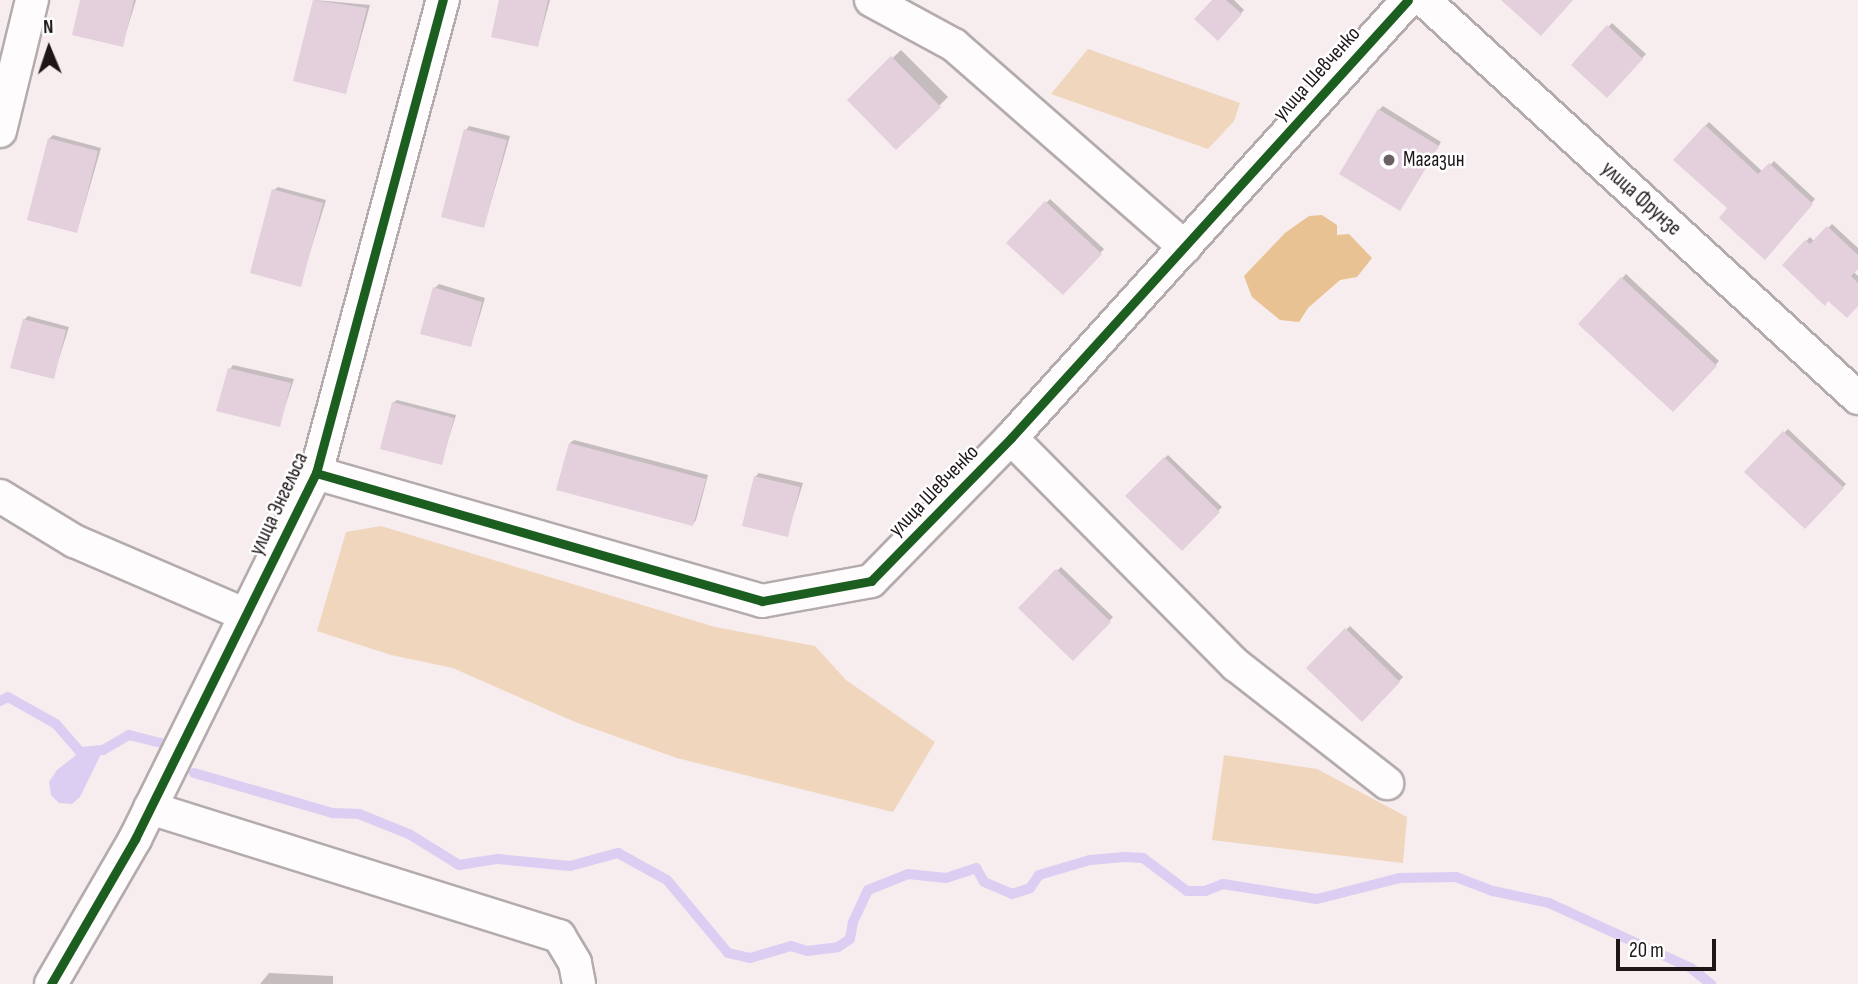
<!DOCTYPE html>
<meta charset="utf-8">
<style>
body{margin:0}
#map{position:relative;width:1858px;height:984px;overflow:hidden;background:#f7ecee;font-family:"Sofia Sans Condensed",sans-serif}
div>[style]{position:absolute}
.green>*{inset:0;background:#f0d6bc}
.forest>*{inset:0;background:#e9c294}
.water>*{inset:0;background:#dccef3}
.shadow>*{inset:0;background:#0003}
.stream>*{height:10px;margin:-5px;padding:0 5px;transform-origin:5px;border-radius:5px;background:#dccef3}
.building>*{inset:0;background:#e4cfdd}
.roads{filter:drop-shadow(2px 0 #b4abad) drop-shadow(-2px 0 #b4abad) drop-shadow(0 2px #b4abad) drop-shadow(0 -2px #b4abad)}
.minor>*{height:32px;margin:-16px;padding:0 16px;transform-origin:16px;border-radius:16px;background:#fefcfc}
.cycleway>*{height:9px;margin:-4.5px;padding:0 4.5px;transform-origin:4.5px;border-radius:4.5px;background:#1b5e20}
.dots>*{width:19px;height:19px;translate:-50% -50%;box-sizing:border-box;border:4px solid #fff;border-radius:50%}
span{translate:-50% -50%;white-space:nowrap;text-align:center;line-height:1.15;-webkit-text-stroke:5px #fff;paint-order:stroke}
.street-label{font-size:21px;color:#1e1517}
.poi-label{font-size:21px;color:#1e1517}
.left{translate:0 -50%;text-align:left}
.north{position:absolute;left:14px;top:14px;width:70px;height:70px;-webkit-text-stroke:5px #fff;paint-order:stroke;rotate:358deg;font-size:19px;font-weight:700;line-height:28px;text-align:center;color:#1e1517}
.north::after{content:'';display:block;margin:auto;width:24px;height:32px;background:#1e1517;clip-path:polygon(50% 0,100% 100%,50% 72%,0 100%)}
.scale{position:absolute;left:1616px;top:939px;width:100px;height:32px;box-sizing:border-box;border:4px solid #1e1517;border-top:0;padding-left:9px;font-size:21px;line-height:24px;white-space:nowrap;color:#1e1517;-webkit-text-stroke:5px #fff;paint-order:stroke}
</style>
<div id="map">
<div class="green">
<div style="clip-path:polygon(1088px 49px,1240px 103px,1234px 121px,1208px 149px,1051px 94px)"></div>
<div style="clip-path:polygon(381px 526px,715px 627px,815px 646px,846px 680px,935px 742px,893px 812px,677px 758px,575px 722px,453px 668px,391px 655px,317px 631px,346px 532px)"></div>
<div style="clip-path:polygon(1224px 755px,1317px 769px,1407px 817px,1403px 863px,1212px 840px)"></div>
</div>
<div class="forest">
<div style="clip-path:polygon(1322px 215px,1337px 225px,1337px 235px,1349px 234px,1372px 258px,1357px 277px,1340px 280px,1308px 308px,1299px 322px,1280px 320px,1252px 297px,1244px 276px,1285px 233px,1309px 216px)"></div>
</div>
<div class="water">
<div style="clip-path:polygon(103px 750px,80px 797px,72px 804px,59px 803px,51px 795px,49px 782px,57px 770px,80px 752px)"></div>
</div>
<div class="shadow">
<div style="clip-path:polygon(82px 0,136px 0,122px 46px)"></div>
<div style="clip-path:polygon(315px 0,370px 5px,346px 92px,295px 79px)"></div>
<div style="clip-path:polygon(501px 0,550px 0,538px 45px)"></div>
<div style="clip-path:polygon(1214px 0,1234px 0,1244px 10px,1218px 38px)"></div>
<div style="clip-path:polygon(1612px 23px,1646px 54px,1607px 96px,1573px 65px)"></div>
<div style="clip-path:polygon(901px 50px,948px 97px,896px 148px,849px 100px)"></div>
<div style="clip-path:polygon(1383px 106px,1441px 142px,1403px 205px,1379px 110px)"></div>
<div style="clip-path:polygon(1709px 122px,1763px 172px,1774px 161px,1815px 199px,1768px 254px,1730px 208px,1675px 160px)"></div>
<div style="clip-path:polygon(469px 126px,510px 136px,484px 226px,466px 130px)"></div>
<div style="clip-path:polygon(53px 135px,101px 148px,77px 231px,49px 139px)"></div>
<div style="clip-path:polygon(278px 187px,326px 200px,300px 285px,274px 190px)"></div>
<div style="clip-path:polygon(1050px 199px,1104px 249px,1063px 293px,1009px 243px)"></div>
<div style="clip-path:polygon(1832px 224px,1858px 248px,1858px 266px,1853px 271px,1858px 276px,1858px 304px,1784px 265px,1810px 237px,1815px 242px)"></div>
<div style="clip-path:polygon(1626px 274px,1719px 361px,1673px 409px,1580px 323px)"></div>
<div style="clip-path:polygon(439px 284px,485px 298px,471px 345px,435px 288px)"></div>
<div style="clip-path:polygon(28px 316px,69px 327px,53px 377px,24px 320px)"></div>
<div style="clip-path:polygon(233px 365px,294px 379px,279px 425px,230px 369px)"></div>
<div style="clip-path:polygon(397px 400px,456px 415px,441px 463px,393px 403px)"></div>
<div style="clip-path:polygon(1788px 429px,1846px 484px,1805px 527px,1747px 472px)"></div>
<div style="clip-path:polygon(574px 440px,708px 475px,696px 520px,693px 524px,570px 443px)"></div>
<div style="clip-path:polygon(1168px 455px,1222px 507px,1182px 548px,1128px 496px)"></div>
<div style="clip-path:polygon(759px 473px,803px 483px,787px 535px,755px 477px)"></div>
<div style="clip-path:polygon(1061px 567px,1113px 617px,1073px 658px,1021px 608px)"></div>
<div style="clip-path:polygon(1350px 626px,1403px 677px,1362px 719px,1309px 668px)"></div>
<div style="clip-path:polygon(269px 973px,333px 976px,333px 984px,260px 984px)"></div>
</div>
<div class="stream">
<div style="left:0;top:701px;width:9px;rotate:-27deg"></div>
<div style="left:8px;top:697px;width:55px;rotate:29.4deg"></div>
<div style="left:56px;top:724px;width:37px;rotate:49deg"></div>
<div style="left:80px;top:752px;width:23px;rotate:-5deg"></div>
<div style="left:103px;top:750px;width:30px;rotate:-30deg"></div>
<div style="left:129px;top:735px;width:33px;rotate:14deg"></div>
<div style="left:194px;top:773px;width:145px;rotate:16.1deg"></div>
<div style="left:333px;top:813px;width:26px;rotate:2deg"></div>
<div style="left:359px;top:814px;width:54px;rotate:21.8deg"></div>
<div style="left:409px;top:834px;width:59px;rotate:31.8deg"></div>
<div style="left:459px;top:865px;width:39px;rotate:-9deg"></div>
<div style="left:498px;top:859px;width:72px;rotate:5.6deg"></div>
<div style="left:570px;top:866px;width:50px;rotate:-15.2deg"></div>
<div style="left:618px;top:853px;width:56px;rotate:28.9deg"></div>
<div style="left:667px;top:880px;width:95px;rotate:50.1deg"></div>
<div style="left:728px;top:953px;width:23px;rotate:13deg"></div>
<div style="left:750px;top:958px;width:43px;rotate:-16.3deg"></div>
<div style="left:791px;top:946px;width:17px;rotate:17deg"></div>
<div style="left:807px;top:951px;width:31px;rotate:-7deg"></div>
<div style="left:838px;top:947px;width:14px;rotate:-34deg"></div>
<div style="left:850px;top:939px;width:17px;rotate:-80deg"></div>
<div style="left:853px;top:922px;width:35px;rotate:-65deg"></div>
<div style="left:868px;top:890px;width:43px;rotate:-21.8deg"></div>
<div style="left:908px;top:874px;width:38px;rotate:6deg"></div>
<div style="left:946px;top:878px;width:32px;rotate:-18deg"></div>
<div style="left:976px;top:868px;width:16px;rotate:60deg"></div>
<div style="left:984px;top:882px;width:30px;rotate:23deg"></div>
<div style="left:1012px;top:894px;width:19px;rotate:-18deg"></div>
<div style="left:1030px;top:888px;width:16px;rotate:-55deg"></div>
<div style="left:1039px;top:875px;width:53px;rotate:-16.4deg"></div>
<div style="left:1090px;top:860px;width:35px;rotate:-5deg"></div>
<div style="left:1125px;top:857px;width:18px;rotate:3deg"></div>
<div style="left:1143px;top:858px;width:55px;rotate:36.9deg"></div>
<div style="left:1187px;top:891px;width:18px"></div>
<div style="left:1205px;top:891px;width:19px;rotate:-21deg"></div>
<div style="left:1223px;top:884px;width:95px;rotate:9.1deg"></div>
<div style="left:1317px;top:899px;width:86px;rotate:-14.2deg"></div>
<div style="left:1400px;top:878px;width:56px;rotate:-1deg"></div>
<div style="left:1456px;top:877px;width:40px;rotate:21deg"></div>
<div style="left:1493px;top:891px;width:57px;rotate:12.1deg"></div>
<div style="left:1549px;top:903px;width:156px;rotate:24.6deg"></div>
<div style="left:1691px;top:968px;width:26px;rotate:39deg"></div>
</div>
<div class="building">
<div style="clip-path:polygon(80px 0,134px 0,123px 47px,72px 35px)"></div>
<div style="clip-path:polygon(313px 0,367px 8px,346px 94px,293px 81px)"></div>
<div style="clip-path:polygon(499px 0,548px 0,538px 47px,491px 37px)"></div>
<div style="clip-path:polygon(1212px 0,1226px 0,1242px 14px,1218px 41px,1194px 19px)"></div>
<div style="clip-path:polygon(1501px 0,1573px 0,1541px 36px)"></div>
<div style="clip-path:polygon(1607px 25px,1643px 59px,1607px 98px,1571px 65px)"></div>
<div style="clip-path:polygon(891px 56px,941px 107px,896px 150px,847px 100px)"></div>
<div style="clip-path:polygon(1378px 109px,1439px 146px,1400px 211px,1339px 174px)"></div>
<div style="clip-path:polygon(1705px 125px,1758px 174px,1769px 163px,1813px 204px,1765px 260px,1719px 218px,1727px 208px,1673px 160px)"></div>
<div style="clip-path:polygon(464px 129px,507px 140px,484px 228px,441px 217px)"></div>
<div style="clip-path:polygon(48px 138px,98px 151px,77px 233px,27px 220px)"></div>
<div style="clip-path:polygon(272px 189px,323px 203px,301px 287px,250px 273px)"></div>
<div style="clip-path:polygon(1045px 201px,1102px 254px,1063px 295px,1006px 243px)"></div>
<div style="clip-path:polygon(1827px 226px,1858px 255px,1858px 269px,1851px 276px,1858px 283px,1858px 306px,1847px 318px,1828px 301px,1825px 306px,1782px 265px,1805px 240px,1810px 244px)"></div>
<div style="clip-path:polygon(1621px 277px,1717px 366px,1673px 412px,1578px 324px)"></div>
<div style="clip-path:polygon(433px 287px,482px 302px,471px 347px,420px 334px)"></div>
<div style="clip-path:polygon(23px 319px,66px 330px,54px 379px,10px 368px)"></div>
<div style="clip-path:polygon(228px 368px,291px 383px,280px 427px,216px 411px)"></div>
<div style="clip-path:polygon(392px 402px,454px 418px,442px 465px,380px 449px)"></div>
<div style="clip-path:polygon(1783px 431px,1844px 488px,1805px 529px,1744px 472px)"></div>
<div style="clip-path:polygon(569px 443px,706px 479px,693px 526px,556px 490px)"></div>
<div style="clip-path:polygon(1164px 457px,1220px 512px,1182px 551px,1125px 496px)"></div>
<div style="clip-path:polygon(754px 476px,800px 487px,788px 537px,742px 526px)"></div>
<div style="clip-path:polygon(1056px 569px,1111px 622px,1073px 661px,1018px 608px)"></div>
<div style="clip-path:polygon(1345px 628px,1400px 682px,1362px 722px,1306px 668px)"></div>
</div>
<div class="roads">
<div class="minor">
<div style="left:871px;top:0;width:94px;rotate:28.5deg"></div>
<div style="left:954px;top:45px;width:307px;rotate:41.2deg"></div>
<div style="left:1424px;top:0;width:589px;rotate:42.52deg"></div>
<div style="left:0;top:131px;width:135px;rotate:-76.3deg"></div>
<div style="left:1011px;top:438px;width:320px;rotate:45.3deg"></div>
<div style="left:1236px;top:665px;width:192px;rotate:38deg"></div>
<div style="left:316px;top:473px;width:464px;rotate:16deg"></div>
<div style="left:762px;top:601px;width:111px;rotate:-10.4deg"></div>
<div style="left:871px;top:581px;width:200px;rotate:-45.6deg"></div>
<div style="left:1011px;top:438px;width:591px;rotate:-47.81deg"></div>
<div style="left:0;top:496px;width:87px;rotate:31.3deg"></div>
<div style="left:74px;top:541px;width:187px;rotate:23.3deg"></div>
<div style="left:150px;top:808px;width:429px;rotate:17.4deg"></div>
<div style="left:559px;top:936px;width:31px;rotate:59deg"></div>
<div style="left:575px;top:963px;width:21px;rotate:79deg"></div>
<div style="left:51px;top:984px;width:168px;rotate:-59.9deg"></div>
<div style="left:135px;top:839px;width:408px;rotate:-63.7deg"></div>
<div style="left:316px;top:473px;width:490px;rotate:-75deg"></div>
</div>
</div>
<div class="cycleway">
<div style="left:316px;top:473px;width:464px;rotate:16deg"></div>
<div style="left:762px;top:601px;width:111px;rotate:-10.4deg"></div>
<div style="left:871px;top:581px;width:200px;rotate:-45.6deg"></div>
<div style="left:1011px;top:438px;width:591px;rotate:-47.81deg"></div>
<div style="left:51px;top:984px;width:168px;rotate:-59.9deg"></div>
<div style="left:135px;top:839px;width:408px;rotate:-63.7deg"></div>
<div style="left:316px;top:473px;width:490px;rotate:-75deg"></div>
</div>
<div class="dots">
<div style="left:1389px;top:160px;background:#6a6062"></div>
</div>
<div class="street-label">
<span style="left:1317px;top:74px;rotate:-48deg">улица Шевченко</span>
<span style="left:1641px;top:199px;rotate:42deg">улица Фрунзе</span>
<span style="left:934px;top:491px;rotate:-46deg">улица Шевченко</span>
<span style="left:279px;top:504px;rotate:-65deg">улица Энгельса</span>
</div>
<div class="poi-label">
<span class="left" style="left:1403px;top:160px">Магазин</span>
</div>
<div class="north">N</div>
<div class="scale">20 m</div>
</div>
